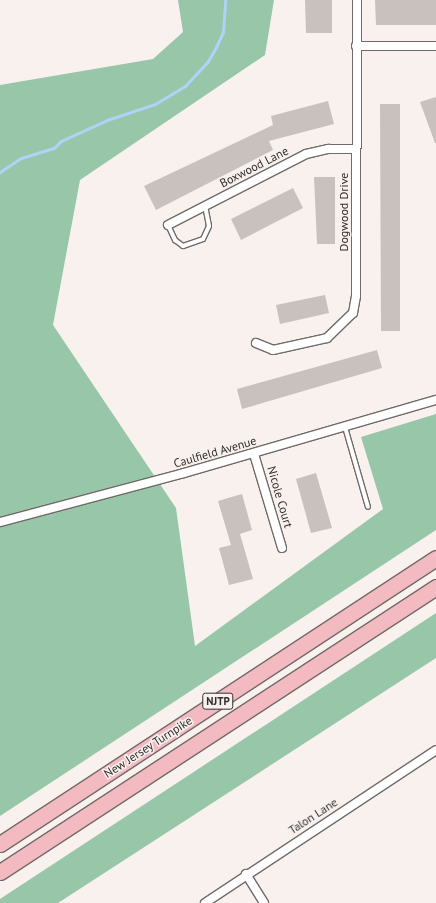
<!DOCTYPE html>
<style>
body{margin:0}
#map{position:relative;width:436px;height:903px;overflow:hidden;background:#f8f1ee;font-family:"PT Sans",sans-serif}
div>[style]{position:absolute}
.forest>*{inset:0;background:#98c6a8}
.stream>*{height:3px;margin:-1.5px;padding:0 1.5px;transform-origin:1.5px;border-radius:1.5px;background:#add4f7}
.building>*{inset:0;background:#c8c1be}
.roads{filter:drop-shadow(1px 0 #716a68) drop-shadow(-1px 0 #716a68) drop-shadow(0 1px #716a68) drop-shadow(0 -1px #716a68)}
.lane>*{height:4px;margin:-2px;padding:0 2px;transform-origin:2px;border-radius:2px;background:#fff}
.street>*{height:8px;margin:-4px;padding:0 4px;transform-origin:4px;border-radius:4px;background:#fff}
.highway>*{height:15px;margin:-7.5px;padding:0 7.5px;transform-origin:7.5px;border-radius:7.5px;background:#f3bbc1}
span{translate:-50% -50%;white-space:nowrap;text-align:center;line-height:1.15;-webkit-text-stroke:3px #f8f1ee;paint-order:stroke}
.shield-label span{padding:1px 3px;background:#f8f1ee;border:1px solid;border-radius:3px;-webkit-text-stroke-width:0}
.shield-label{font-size:11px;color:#312e2d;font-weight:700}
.street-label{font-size:12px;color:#312e2d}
</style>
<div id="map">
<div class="forest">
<div style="clip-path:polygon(178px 0,274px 0,265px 55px,80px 180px,53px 325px,176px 508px,195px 646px,383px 509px,361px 437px,436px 414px,436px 530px,0 816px,0 85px,153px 59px,183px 32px)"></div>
<div style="clip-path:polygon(436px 613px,436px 658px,58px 903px,0 903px,0 899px)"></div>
</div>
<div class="stream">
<div style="left:0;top:172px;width:25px;rotate:-34deg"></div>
<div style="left:21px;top:158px;width:34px;rotate:-17deg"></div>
<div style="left:54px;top:148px;width:10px;rotate:-45deg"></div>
<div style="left:61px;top:141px;width:51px;rotate:-24.5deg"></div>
<div style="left:107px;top:120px;width:51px;rotate:-18.4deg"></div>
<div style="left:155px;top:104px;width:35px;rotate:-31deg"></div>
<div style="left:185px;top:86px;width:34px;rotate:-47deg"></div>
<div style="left:208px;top:61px;width:16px;rotate:-60deg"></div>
<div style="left:216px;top:47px;width:17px;rotate:-65deg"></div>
<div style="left:223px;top:32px;width:32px;rotate:-86deg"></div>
</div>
<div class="building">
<div style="clip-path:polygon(305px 0,332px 0,332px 33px,306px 33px)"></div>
<div style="clip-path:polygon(375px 0,436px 0,436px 25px,376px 25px)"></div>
<div style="clip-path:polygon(436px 97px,436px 143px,435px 143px,420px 102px)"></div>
<div style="clip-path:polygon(328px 101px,334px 124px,269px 141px,273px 150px,156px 210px,144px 186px,273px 125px,271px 116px)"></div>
<div style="clip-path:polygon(380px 104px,400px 104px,400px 331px,381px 331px)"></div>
<div style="clip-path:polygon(314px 177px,335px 177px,335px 244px,317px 244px)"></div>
<div style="clip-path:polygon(293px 188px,303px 208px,241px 240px,231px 219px)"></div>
<div style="clip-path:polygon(325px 295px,329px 313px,280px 324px,276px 305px)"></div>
<div style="clip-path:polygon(377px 350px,382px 368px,242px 409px,237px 389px)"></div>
<div style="clip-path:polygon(316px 473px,332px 528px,311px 533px,296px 479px)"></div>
<div style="clip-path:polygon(242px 494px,252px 530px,240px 534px,253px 579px,229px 585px,219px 548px,231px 545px,218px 501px)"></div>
</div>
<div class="roads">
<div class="lane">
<div style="left:168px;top:225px;width:17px;rotate:65deg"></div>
<div style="left:175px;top:240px;width:10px;rotate:37deg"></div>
<div style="left:183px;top:246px;width:21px;rotate:-19deg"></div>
<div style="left:203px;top:239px;width:14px;rotate:-65deg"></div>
<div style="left:209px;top:226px;width:20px;rotate:-101deg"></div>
<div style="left:345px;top:427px;width:83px;rotate:74deg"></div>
</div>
<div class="street">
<div style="left:356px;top:46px;width:80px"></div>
<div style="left:168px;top:225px;width:155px;rotate:-27.2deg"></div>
<div style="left:306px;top:154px;width:23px;rotate:-13deg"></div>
<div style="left:328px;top:149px;width:28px"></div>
<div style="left:256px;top:343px;width:18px;rotate:22deg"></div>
<div style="left:273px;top:350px;width:55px;rotate:-12.5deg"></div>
<div style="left:327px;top:338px;width:36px;rotate:-44deg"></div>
<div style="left:353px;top:313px;width:17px;rotate:-80deg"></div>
<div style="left:356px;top:296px;width:296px;rotate:-89.8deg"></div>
<div style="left:254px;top:454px;width:98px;rotate:73.4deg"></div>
<div style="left:0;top:522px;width:190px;rotate:-14.9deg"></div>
<div style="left:184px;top:473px;width:262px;rotate:-16.2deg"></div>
<div style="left:246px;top:874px;width:34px;rotate:58deg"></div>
<div style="left:205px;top:903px;width:277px;rotate:-33.5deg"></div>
</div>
<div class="highway">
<div style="left:0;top:844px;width:521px;rotate:-33.26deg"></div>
<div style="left:0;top:872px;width:521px;rotate:-33.17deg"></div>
</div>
</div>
<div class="shield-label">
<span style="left:218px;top:701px">NJTP</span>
</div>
<div class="street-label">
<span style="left:254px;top:167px;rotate:-27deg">Boxwood Lane</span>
<span style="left:344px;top:212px;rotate:-90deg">Dogwood Drive</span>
<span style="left:215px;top:452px;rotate:-16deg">Caulfield Avenue</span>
<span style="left:280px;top:497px;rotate:74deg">Nicole Court</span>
<span style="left:148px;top:747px;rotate:-33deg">New Jersey Turnpike</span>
<span style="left:313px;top:816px;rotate:-33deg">Talon Lane</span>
</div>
</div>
